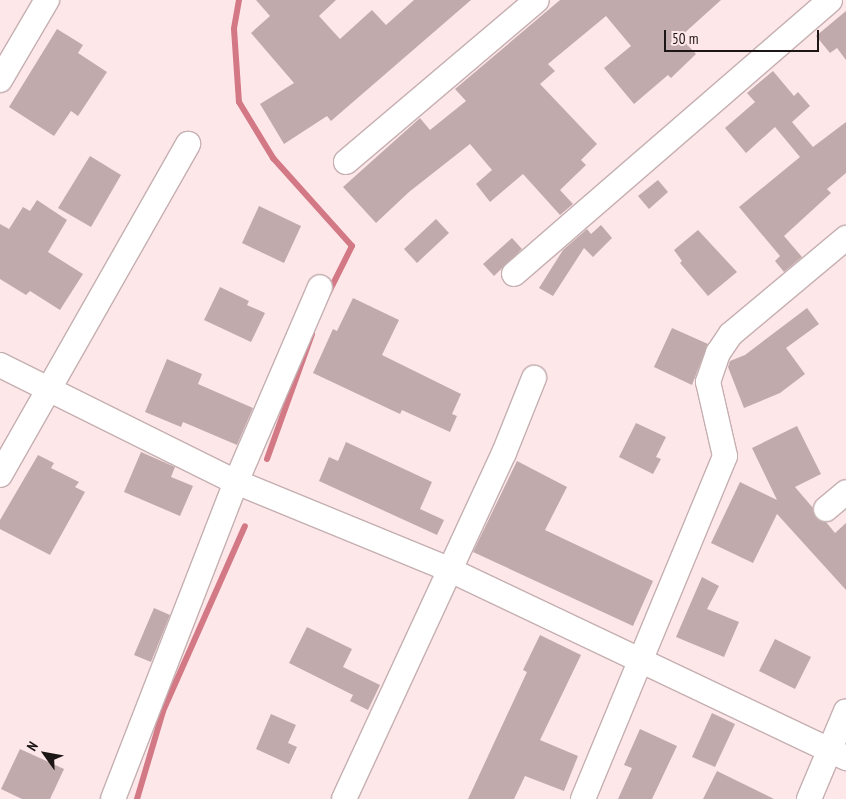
<!DOCTYPE html>
<style>
body{margin:0}
#map{position:relative;width:846px;height:799px;overflow:hidden;background:#fee7e9;font-family:"PT Sans Narrow",sans-serif}
div>[style]{position:absolute}
.stream>*{height:6px;margin:-3px;padding:0 3px;transform-origin:3px;border-radius:3px;background:#d37986}
.building>*{inset:0;background:#c0aaac}
.roads{filter:drop-shadow(1px 0 #c5afb1) drop-shadow(-1px 0 #c5afb1) drop-shadow(0 1px #c5afb1) drop-shadow(0 -1px #c5afb1)}
.street>*{height:24px;margin:-12px;padding:0 12px;transform-origin:12px;border-radius:12px;background:#fff}
span{translate:-50% -50%;white-space:nowrap;text-align:center;line-height:1.15;-webkit-text-stroke:4.5px #fee7e9;paint-order:stroke}
.north{position:absolute;left:20px;top:729px;width:50px;height:50px;-webkit-text-stroke:4px #fee7e9;paint-order:stroke;rotate:302deg;font-size:14px;font-weight:700;line-height:20px;text-align:center;color:#1d1616}
.north::after{content:'';display:block;margin:auto;width:18px;height:22px;background:#1d1616;clip-path:polygon(50% 0,100% 100%,50% 72%,0 100%)}
.scale{position:absolute;left:664px;top:30px;width:155px;height:22px;box-sizing:border-box;border:2px solid #1d1616;border-top:0;padding-left:6px;font-size:15px;line-height:18px;white-space:nowrap;color:#1d1616;-webkit-text-stroke:4px #fee7e9;paint-order:stroke}
</style>
<div id="map">
<div class="stream">
<div style="left:239px;top:0;width:29px;rotate:100deg"></div>
<div style="left:234px;top:29px;width:73px;rotate:86.1deg"></div>
<div style="left:239px;top:102px;width:66px;rotate:58.7deg"></div>
<div style="left:273px;top:158px;width:118px;rotate:48.1deg"></div>
<div style="left:352px;top:246px;width:54px;rotate:116.6deg"></div>
<div style="left:267px;top:459px;width:133px;rotate:-70.2deg"></div>
<div style="left:137px;top:799px;width:92px;rotate:-73.5deg"></div>
<div style="left:163px;top:711px;width:202px;rotate:-66.1deg"></div>
</div>
<div class="building">
<div style="clip-path:polygon(256px 0,336px 0,319px 16px,340px 39px,372px 10px,386px 25px,414px 0,471px 0,331px 121px,327px 116px,284px 144px,260px 104px,294px 83px,251px 33px,270px 16px)"></div>
<div style="clip-path:polygon(560px 0,721px 0,680px 37px,696px 54px,671px 78px,668px 75px,634px 104px,604px 68px,631px 46px,606px 16px,548px 64px,555px 71px,540px 84px,597px 144px,581px 160px,586px 165px,560px 190px,573px 204px,560px 215px,523px 174px,490px 202px,476px 184px,492px 170px,470px 144px,409px 192px,376px 223px,343px 187px,420px 118px,430px 130px,466px 101px,455px 89px)"></div>
<div style="clip-path:polygon(846px 11px,846px 60px,837px 48px,830px 53px,816px 36px)"></div>
<div style="clip-path:polygon(57px 29px,83px 45px,78px 53px,107px 72px,78px 116px,71px 111px,54px 136px,9px 107px)"></div>
<div style="clip-path:polygon(773px 71px,794px 96px,798px 92px,810px 106px,792px 122px,813px 147px,846px 122px,846px 173px,827px 189px,831px 193px,784px 236px,802px 257px,784px 272px,775px 261px,780px 256px,739px 207px,800px 157px,775px 127px,746px 153px,725px 128px,755px 102px,747px 93px)"></div>
<div style="clip-path:polygon(90px 156px,121px 175px,91px 227px,58px 208px)"></div>
<div style="clip-path:polygon(658px 180px,668px 192px,649px 209px,638px 196px)"></div>
<div style="clip-path:polygon(37px 200px,67px 220px,48px 252px,83px 274px,60px 310px,30px 291px,26px 295px,0 279px,0 224px,9px 229px,23px 207px,30px 211px)"></div>
<div style="clip-path:polygon(259px 206px,301px 226px,284px 263px,242px 243px)"></div>
<div style="clip-path:polygon(436px 219px,449px 233px,417px 263px,404px 249px)"></div>
<div style="clip-path:polygon(601px 225px,612px 238px,593px 257px,584px 248px,553px 296px,539px 288px,563px 250px,587px 229px,591px 234px)"></div>
<div style="clip-path:polygon(698px 230px,737px 272px,708px 296px,680px 263px,682px 261px,674px 250px)"></div>
<div style="clip-path:polygon(512px 238px,522px 249px,494px 276px,483px 264px)"></div>
<div style="clip-path:polygon(220px 287px,249px 301px,247px 305px,265px 313px,251px 342px,204px 320px)"></div>
<div style="clip-path:polygon(353px 298px,399px 320px,382px 355px,461px 394px,452px 414px,457px 416px,450px 432px,402px 410px,400px 414px,313px 373px,333px 329px,337px 331px)"></div>
<div style="clip-path:polygon(807px 308px,819px 324px,786px 348px,805px 374px,780px 393px,744px 408px,728px 367px,730px 361px,745px 355px)"></div>
<div style="clip-path:polygon(672px 328px,708px 344px,692px 385px,654px 367px)"></div>
<div style="clip-path:polygon(167px 359px,202px 374px,198px 384px,253px 408px,237px 445px,183px 422px,181px 427px,145px 412px)"></div>
<div style="clip-path:polygon(636px 423px,666px 437px,656px 457px,661px 459px,653px 474px,619px 457px)"></div>
<div style="clip-path:polygon(797px 426px,821px 474px,795px 487px,813px 508px,816px 518px,826px 522px,835px 533px,846px 523px,846px 590px,777px 514px,753px 563px,711px 543px,740px 482px,777px 500px,752px 448px)"></div>
<div style="clip-path:polygon(346px 442px,432px 482px,420px 509px,444px 520px,437px 535px,319px 481px,329px 457px,338px 461px)"></div>
<div style="clip-path:polygon(141px 452px,175px 467px,171px 477px,193px 486px,180px 516px,124px 492px)"></div>
<div style="clip-path:polygon(38px 455px,54px 463px,51px 468px,79px 482px,75px 487px,85px 492px,50px 555px,0 529px,0 520px)"></div>
<div style="clip-path:polygon(517px 461px,567px 487px,545px 530px,653px 581px,633px 626px,473px 552px)"></div>
<div style="clip-path:polygon(702px 577px,719px 586px,707px 609px,739px 622px,724px 657px,676px 637px)"></div>
<div style="clip-path:polygon(154px 608px,170px 615px,151px 662px,134px 655px)"></div>
<div style="clip-path:polygon(307px 627px,352px 649px,343px 667px,380px 685px,368px 710px,350px 701px,353px 695px,289px 663px)"></div>
<div style="clip-path:polygon(540px 635px,581px 655px,540px 740px,578px 756px,564px 791px,525px 776px,514px 799px,468px 799px,527px 672px,523px 670px)"></div>
<div style="clip-path:polygon(775px 639px,811px 657px,795px 689px,759px 671px)"></div>
<div style="clip-path:polygon(712px 713px,735px 724px,715px 767px,692px 757px)"></div>
<div style="clip-path:polygon(271px 714px,296px 725px,288px 743px,297px 747px,289px 764px,256px 749px)"></div>
<div style="clip-path:polygon(640px 729px,677px 746px,652px 799px,618px 799px,632px 768px,624px 765px)"></div>
<div style="clip-path:polygon(20px 749px,64px 769px,50px 799px,22px 799px,1px 789px)"></div>
<div style="clip-path:polygon(717px 771px,774px 799px,703px 799px)"></div>
</div>
<div class="roads">
<div class="street">
<div style="left:0;top:80px;width:93px;rotate:-59.6deg"></div>
<div style="left:346px;top:162px;width:250px;rotate:-40.3deg"></div>
<div style="left:514px;top:274px;width:418px;rotate:-40.9deg"></div>
<div style="left:0;top:365px;width:263px;rotate:26.4deg"></div>
<div style="left:236px;top:482px;width:229px;rotate:22.3deg"></div>
<div style="left:448px;top:569px;width:441px;rotate:25.4deg"></div>
<div style="left:0;top:475px;width:381px;rotate:-60.4deg"></div>
<div style="left:826px;top:509px;width:26px;rotate:-40deg"></div>
<div style="left:113px;top:799px;width:340px;rotate:-68.8deg"></div>
<div style="left:236px;top:482px;width:212px;rotate:-66.7deg"></div>
<div style="left:344px;top:799px;width:381px;rotate:-65.2deg"></div>
<div style="left:504px;top:453px;width:81px;rotate:-68.2deg"></div>
<div style="left:583px;top:799px;width:371px;rotate:-67.5deg"></div>
<div style="left:725px;top:456px;width:76px;rotate:-102.9deg"></div>
<div style="left:708px;top:382px;width:31px;rotate:-71deg"></div>
<div style="left:718px;top:353px;width:23px;rotate:-56deg"></div>
<div style="left:731px;top:334px;width:150px;rotate:-39.9deg"></div>
<div style="left:809px;top:799px;width:95px;rotate:-67.2deg"></div>
</div>
</div>
<div class="north">N</div>
<div class="scale">50 m</div>
</div>
